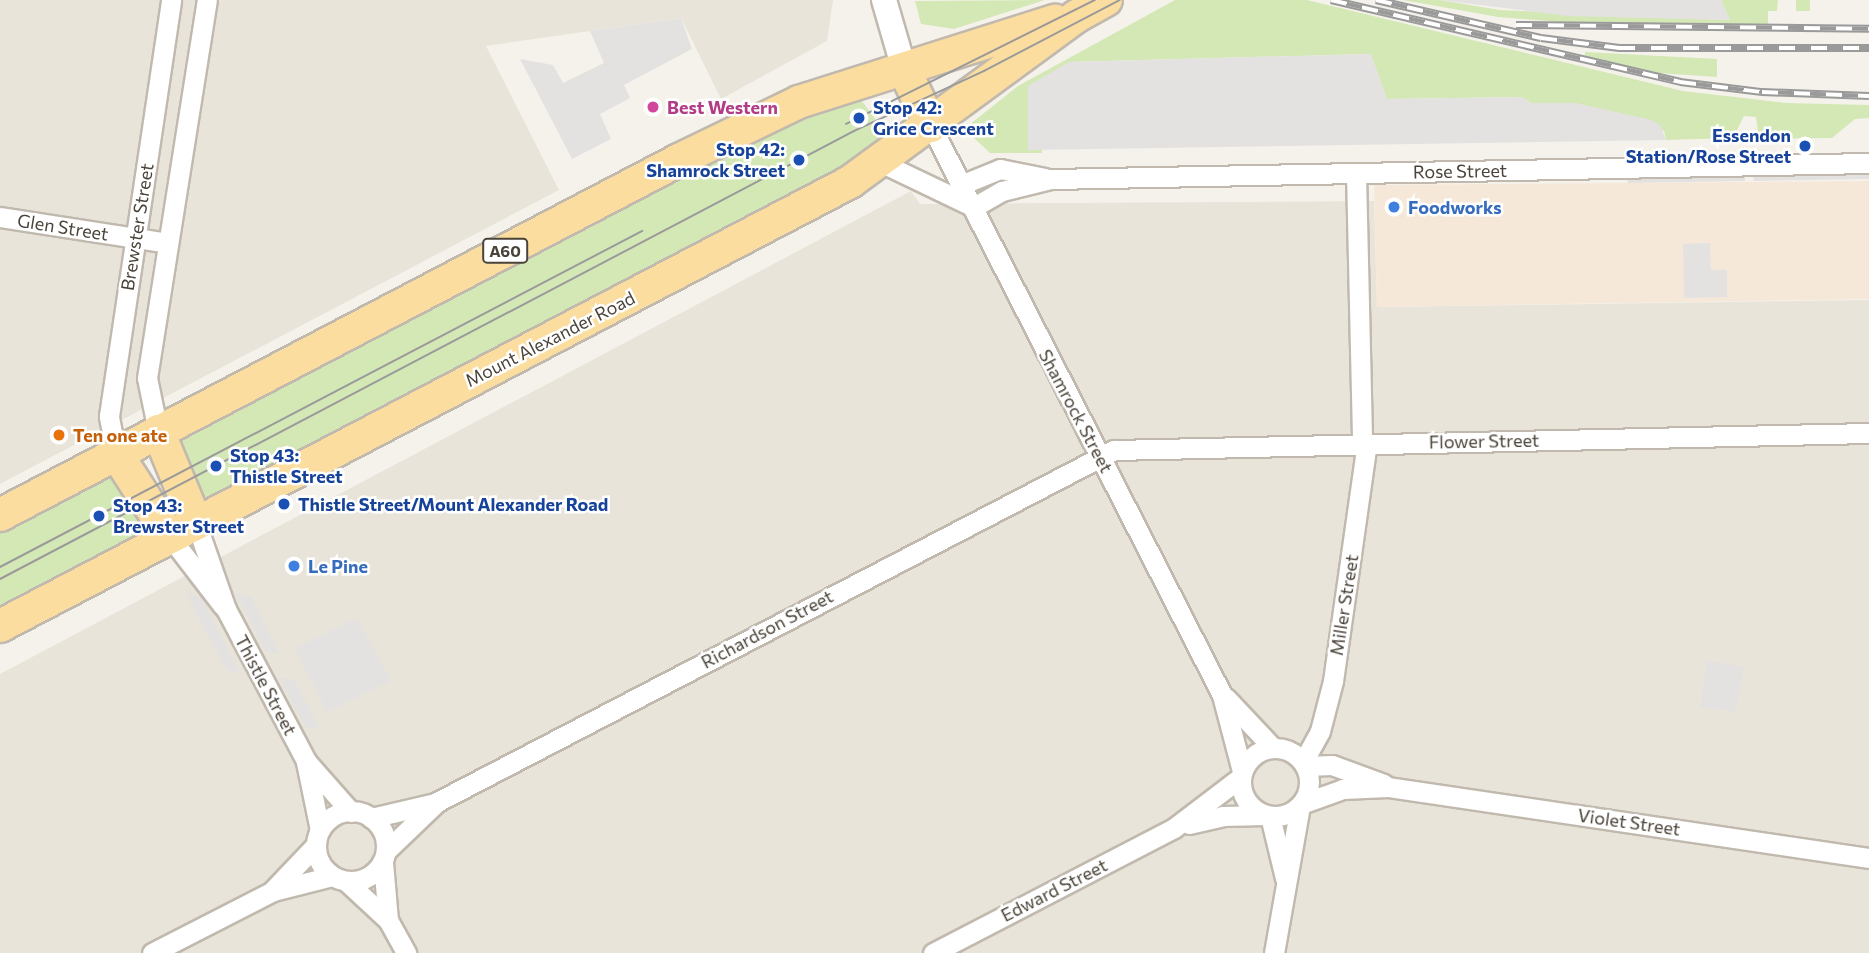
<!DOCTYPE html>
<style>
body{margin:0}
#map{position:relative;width:1869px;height:953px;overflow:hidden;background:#f5f2ec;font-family:Commissioner,sans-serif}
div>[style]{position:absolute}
.residential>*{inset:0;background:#e9e4da}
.commercial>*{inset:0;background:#f6e8d8}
.green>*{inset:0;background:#d4e8b6}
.parking>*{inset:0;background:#e4e2e0}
.roads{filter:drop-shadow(2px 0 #c1b9ae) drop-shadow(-2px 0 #c1b9ae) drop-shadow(0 2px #c1b9ae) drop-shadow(0 -2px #c1b9ae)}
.minor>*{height:19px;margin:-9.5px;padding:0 9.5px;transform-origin:9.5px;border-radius:9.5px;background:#fff}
.minor>.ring{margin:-9.5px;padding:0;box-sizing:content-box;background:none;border:19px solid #fff;border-radius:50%}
.tertiary>*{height:24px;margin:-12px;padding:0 12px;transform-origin:12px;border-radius:12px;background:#fff}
.primary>*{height:32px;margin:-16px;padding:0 16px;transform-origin:16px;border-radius:16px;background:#fbdd9f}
.tram>*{height:2px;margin:-1px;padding:0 1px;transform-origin:1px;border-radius:1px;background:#9a9a9a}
.rail>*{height:8px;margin-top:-4px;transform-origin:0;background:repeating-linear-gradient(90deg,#fff 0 16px,#9a9a9a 0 32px);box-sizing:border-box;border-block:2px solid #9a9a9a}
.dots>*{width:19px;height:19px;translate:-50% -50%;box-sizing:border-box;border:4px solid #fff;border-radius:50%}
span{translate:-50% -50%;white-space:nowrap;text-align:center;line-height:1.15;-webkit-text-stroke:5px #fff;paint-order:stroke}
.shield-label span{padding:2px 5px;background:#fff;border:2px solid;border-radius:5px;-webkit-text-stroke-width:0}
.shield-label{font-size:16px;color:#4a4339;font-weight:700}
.hotel-label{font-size:18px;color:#b23c85;font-weight:700}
.left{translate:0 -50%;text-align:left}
.transit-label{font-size:18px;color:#164399;font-weight:700}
.right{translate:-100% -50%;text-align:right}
.street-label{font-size:18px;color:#4a4339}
.shop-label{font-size:18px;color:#366cbe;font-weight:700}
.food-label{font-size:18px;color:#c56008;font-weight:700}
</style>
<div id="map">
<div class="residential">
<div style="clip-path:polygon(0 0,833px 0,827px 41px,721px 99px,681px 18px,486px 46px,559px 190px,0 484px)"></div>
<div style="clip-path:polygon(911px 191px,920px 204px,1374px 201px,1377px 307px,1869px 300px,1869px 953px,0 953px,0 674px)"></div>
</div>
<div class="commercial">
<div style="clip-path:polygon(1869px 181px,1869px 299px,1377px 307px,1374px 185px)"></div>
</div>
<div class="green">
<div style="clip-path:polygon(1045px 0,954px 29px,921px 24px,915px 1px)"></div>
<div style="clip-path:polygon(1175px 0,1307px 0,1683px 91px,1786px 103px,1869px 105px,1869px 118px,1855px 119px,1832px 138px,1759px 139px,1756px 117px,1744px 116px,1733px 138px,1666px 140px,1664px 131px,1575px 103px,1531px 103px,1522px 97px,1387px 99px,1370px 54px,1069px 62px,1029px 150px,1042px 149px,1042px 153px,990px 153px,974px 138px,969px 125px,1018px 86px)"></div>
<div style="clip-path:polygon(1403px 0,1440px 0,1500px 10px,1730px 20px,1721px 0,1825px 0,1810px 0,1810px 11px,1796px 11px,1796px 0,1778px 0,1777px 11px,1768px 11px,1768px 24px,1761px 25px,1560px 22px,1498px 17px)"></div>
<div style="clip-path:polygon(1585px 52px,1717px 59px,1717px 77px,1658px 73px,1585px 57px)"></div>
<div style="clip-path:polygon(859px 97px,890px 139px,882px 148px,204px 508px,174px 436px,729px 151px,813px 112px)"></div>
<div style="clip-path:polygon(113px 469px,155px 534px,0 615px,0 529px)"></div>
</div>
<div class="parking">
<div style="clip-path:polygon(1440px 0,1721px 0,1730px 20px,1568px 16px)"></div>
<div style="clip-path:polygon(681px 18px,692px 49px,624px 85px,630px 98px,600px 114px,611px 139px,572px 159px,520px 59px,553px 65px,563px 83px,604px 63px,590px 31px)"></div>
<div style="clip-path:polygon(1371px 54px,1387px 99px,1522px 97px,1531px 103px,1575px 103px,1652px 120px,1660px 125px,1666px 140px,1028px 150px,1028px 86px,1069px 62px)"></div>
<div style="clip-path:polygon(1869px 173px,1869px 179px,1754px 181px,1753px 175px)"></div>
<div style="clip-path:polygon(1745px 175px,1745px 181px,1628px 183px,1627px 177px)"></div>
<div style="clip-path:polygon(1710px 243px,1711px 270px,1727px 270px,1727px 297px,1684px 298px,1683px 244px)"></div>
<div style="clip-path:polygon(235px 593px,251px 596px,280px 654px,265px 652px)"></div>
<div style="clip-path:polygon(186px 594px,201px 596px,241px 674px,226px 670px)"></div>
<div style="clip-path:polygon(357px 618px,391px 681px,327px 712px,294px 648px)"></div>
<div style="clip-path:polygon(1707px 661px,1744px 667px,1736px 712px,1700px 707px)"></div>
<div style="clip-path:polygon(278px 677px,294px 679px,320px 728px,305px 727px)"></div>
</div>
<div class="roads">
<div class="minor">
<div style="left:931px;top:126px;width:639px;rotate:62.91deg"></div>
<div style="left:1222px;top:695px;width:79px;rotate:75.3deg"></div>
<div style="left:880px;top:162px;width:104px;rotate:25.6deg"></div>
<div style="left:1356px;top:173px;width:270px;rotate:88.7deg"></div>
<div style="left:963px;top:184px;width:40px;rotate:-22deg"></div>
<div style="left:1000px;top:169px;width:46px;rotate:11.3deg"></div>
<div style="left:974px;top:207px;width:32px;rotate:-30deg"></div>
<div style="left:1002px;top:191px;width:50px;rotate:-13.8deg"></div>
<div style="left:1051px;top:179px;width:818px;rotate:-1.12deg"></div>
<div style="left:0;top:217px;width:170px;rotate:8.8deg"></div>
<div style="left:158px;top:431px;width:54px;rotate:-101.7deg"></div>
<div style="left:147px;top:378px;width:383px;rotate:-81deg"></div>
<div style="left:116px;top:453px;width:38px;rotate:-101deg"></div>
<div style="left:109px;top:416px;width:421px;rotate:-81.5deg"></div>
<div style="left:196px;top:523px;width:91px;rotate:70.8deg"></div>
<div style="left:226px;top:609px;width:172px;rotate:62.2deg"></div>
<div style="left:306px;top:761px;width:68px;rotate:48.6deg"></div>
<div style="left:170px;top:537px;width:87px;rotate:52.5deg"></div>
<div style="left:1226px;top:698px;width:67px;rotate:46.8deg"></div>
<div class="ring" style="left:1241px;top:748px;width:49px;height:49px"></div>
<div style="left:306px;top:762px;width:69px;rotate:78.4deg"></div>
<div style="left:1303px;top:762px;width:35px;rotate:-61deg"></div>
<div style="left:1320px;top:731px;width:52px;rotate:-75.4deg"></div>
<div style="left:1333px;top:681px;width:240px;rotate:-81.9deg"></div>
<div style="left:1305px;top:766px;width:27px;rotate:-2deg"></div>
<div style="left:1332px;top:765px;width:55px;rotate:20.1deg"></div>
<div style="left:1301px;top:804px;width:45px;rotate:-19.7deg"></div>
<div style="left:1343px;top:789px;width:45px;rotate:-2.5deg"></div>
<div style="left:1388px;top:787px;width:486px;rotate:8.4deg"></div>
<div class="ring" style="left:316px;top:811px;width:51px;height:51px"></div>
<div style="left:1270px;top:816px;width:64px;rotate:76.4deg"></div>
<div style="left:371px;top:818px;width:66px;rotate:-13.2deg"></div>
<div style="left:435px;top:803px;width:765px;rotate:-27.47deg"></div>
<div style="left:1114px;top:450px;width:755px;rotate:-1.29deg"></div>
<div style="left:1189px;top:824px;width:35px;rotate:-13deg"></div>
<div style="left:1223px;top:816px;width:43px;rotate:-1.3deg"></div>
<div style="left:386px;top:851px;width:68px;rotate:-43.8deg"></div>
<div style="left:383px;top:862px;width:58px;rotate:85.1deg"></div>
<div style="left:388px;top:920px;width:38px;rotate:61deg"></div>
<div style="left:346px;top:881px;width:57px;rotate:42.9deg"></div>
<div style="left:273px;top:890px;width:62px;rotate:-46.3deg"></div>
<div style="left:152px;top:953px;width:136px;rotate:-27.1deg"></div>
<div style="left:273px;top:891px;width:61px;rotate:-14.3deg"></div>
<div style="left:933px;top:953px;width:271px;rotate:-27.4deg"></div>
<div style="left:1174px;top:828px;width:84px;rotate:-37.3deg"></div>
<div style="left:1274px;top:953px;width:150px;rotate:-80deg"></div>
</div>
<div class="tertiary">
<div style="left:884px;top:0;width:72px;rotate:73.8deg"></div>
</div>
<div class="primary">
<div style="left:904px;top:69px;width:63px;rotate:64.7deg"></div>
<div style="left:158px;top:431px;width:100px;rotate:67.6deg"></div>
<div style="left:116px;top:453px;width:100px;rotate:57.3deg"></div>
<div style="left:0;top:515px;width:766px;rotate:-27.6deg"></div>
<div style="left:679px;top:160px;width:133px;rotate:-25.8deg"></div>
<div style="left:799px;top:102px;width:269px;rotate:-17.6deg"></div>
<div style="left:0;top:626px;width:959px;rotate:-27.58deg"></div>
<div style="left:850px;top:182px;width:281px;rotate:-36.2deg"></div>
<div style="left:1077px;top:16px;width:33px;rotate:-29deg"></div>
</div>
</div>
<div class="tram">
<div style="left:846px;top:124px;width:278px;rotate:-26.5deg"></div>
<div style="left:0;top:567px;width:725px;rotate:-27.63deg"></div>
<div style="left:0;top:579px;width:964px;rotate:-27.68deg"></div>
<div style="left:854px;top:131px;width:143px;rotate:-24.8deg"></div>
<div style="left:984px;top:71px;width:153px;rotate:-27.6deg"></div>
</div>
<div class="rail">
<div style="left:1331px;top:0;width:359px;rotate:13.2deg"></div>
<div style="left:1680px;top:82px;width:83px;rotate:7deg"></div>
<div style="left:1762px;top:92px;width:107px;rotate:2.1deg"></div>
<div style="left:1376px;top:0;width:169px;rotate:13deg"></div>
<div style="left:1541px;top:38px;width:79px;rotate:7.3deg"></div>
<div style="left:1619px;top:48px;width:250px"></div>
<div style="left:1516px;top:25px;width:353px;rotate:0.6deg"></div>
</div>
<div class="dots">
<div style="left:653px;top:107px;background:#d1479c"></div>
<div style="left:859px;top:118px;background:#1a4fb4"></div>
<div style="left:1805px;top:146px;background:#1a4fb4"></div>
<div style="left:799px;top:160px;background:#1a4fb4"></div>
<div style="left:1394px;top:207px;background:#3f7fe0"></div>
<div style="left:59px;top:435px;background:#e8710a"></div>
<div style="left:216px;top:466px;background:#1a4fb4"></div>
<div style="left:284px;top:504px;background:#1a4fb4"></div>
<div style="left:99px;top:516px;background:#1a4fb4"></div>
<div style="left:294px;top:566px;background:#3f7fe0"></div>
</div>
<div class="shield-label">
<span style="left:505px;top:251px">A60</span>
</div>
<div class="hotel-label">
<span class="left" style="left:667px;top:107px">Best Western</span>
</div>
<div class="transit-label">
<span class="left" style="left:873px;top:118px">Stop 42:<br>Grice Crescent</span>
<span class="right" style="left:1791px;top:146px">Essendon<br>Station/Rose Street</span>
<span class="right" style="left:785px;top:160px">Stop 42:<br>Shamrock Street</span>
<span class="left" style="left:230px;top:466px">Stop 43:<br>Thistle Street</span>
<span class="left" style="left:298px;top:504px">Thistle Street/Mount Alexander Road</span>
<span class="left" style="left:113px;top:516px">Stop 43:<br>Brewster Street</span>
</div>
<div class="street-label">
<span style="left:1460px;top:171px;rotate:-1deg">Rose Street</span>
<span style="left:63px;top:227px;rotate:9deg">Glen Street</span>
<span style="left:137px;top:227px;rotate:-81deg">Brewster Street</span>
<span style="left:550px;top:339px;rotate:-27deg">Mount Alexander Road</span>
<span style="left:1076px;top:411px;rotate:62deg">Shamrock Street</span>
<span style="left:1484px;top:441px;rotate:-1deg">Flower Street</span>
<span style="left:1344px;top:605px;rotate:-81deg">Miller Street</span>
<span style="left:767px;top:629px;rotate:-28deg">Richardson Street</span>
<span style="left:266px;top:685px;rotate:62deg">Thistle Street</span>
<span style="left:1629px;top:822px;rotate:8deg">Violet Street</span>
<span style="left:1054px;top:890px;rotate:-27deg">Edward Street</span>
</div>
<div class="shop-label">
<span class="left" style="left:1408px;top:207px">Foodworks</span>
<span class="left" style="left:308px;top:566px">Le Pine</span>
</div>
<div class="food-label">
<span class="left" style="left:73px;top:435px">Ten one ate</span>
</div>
</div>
